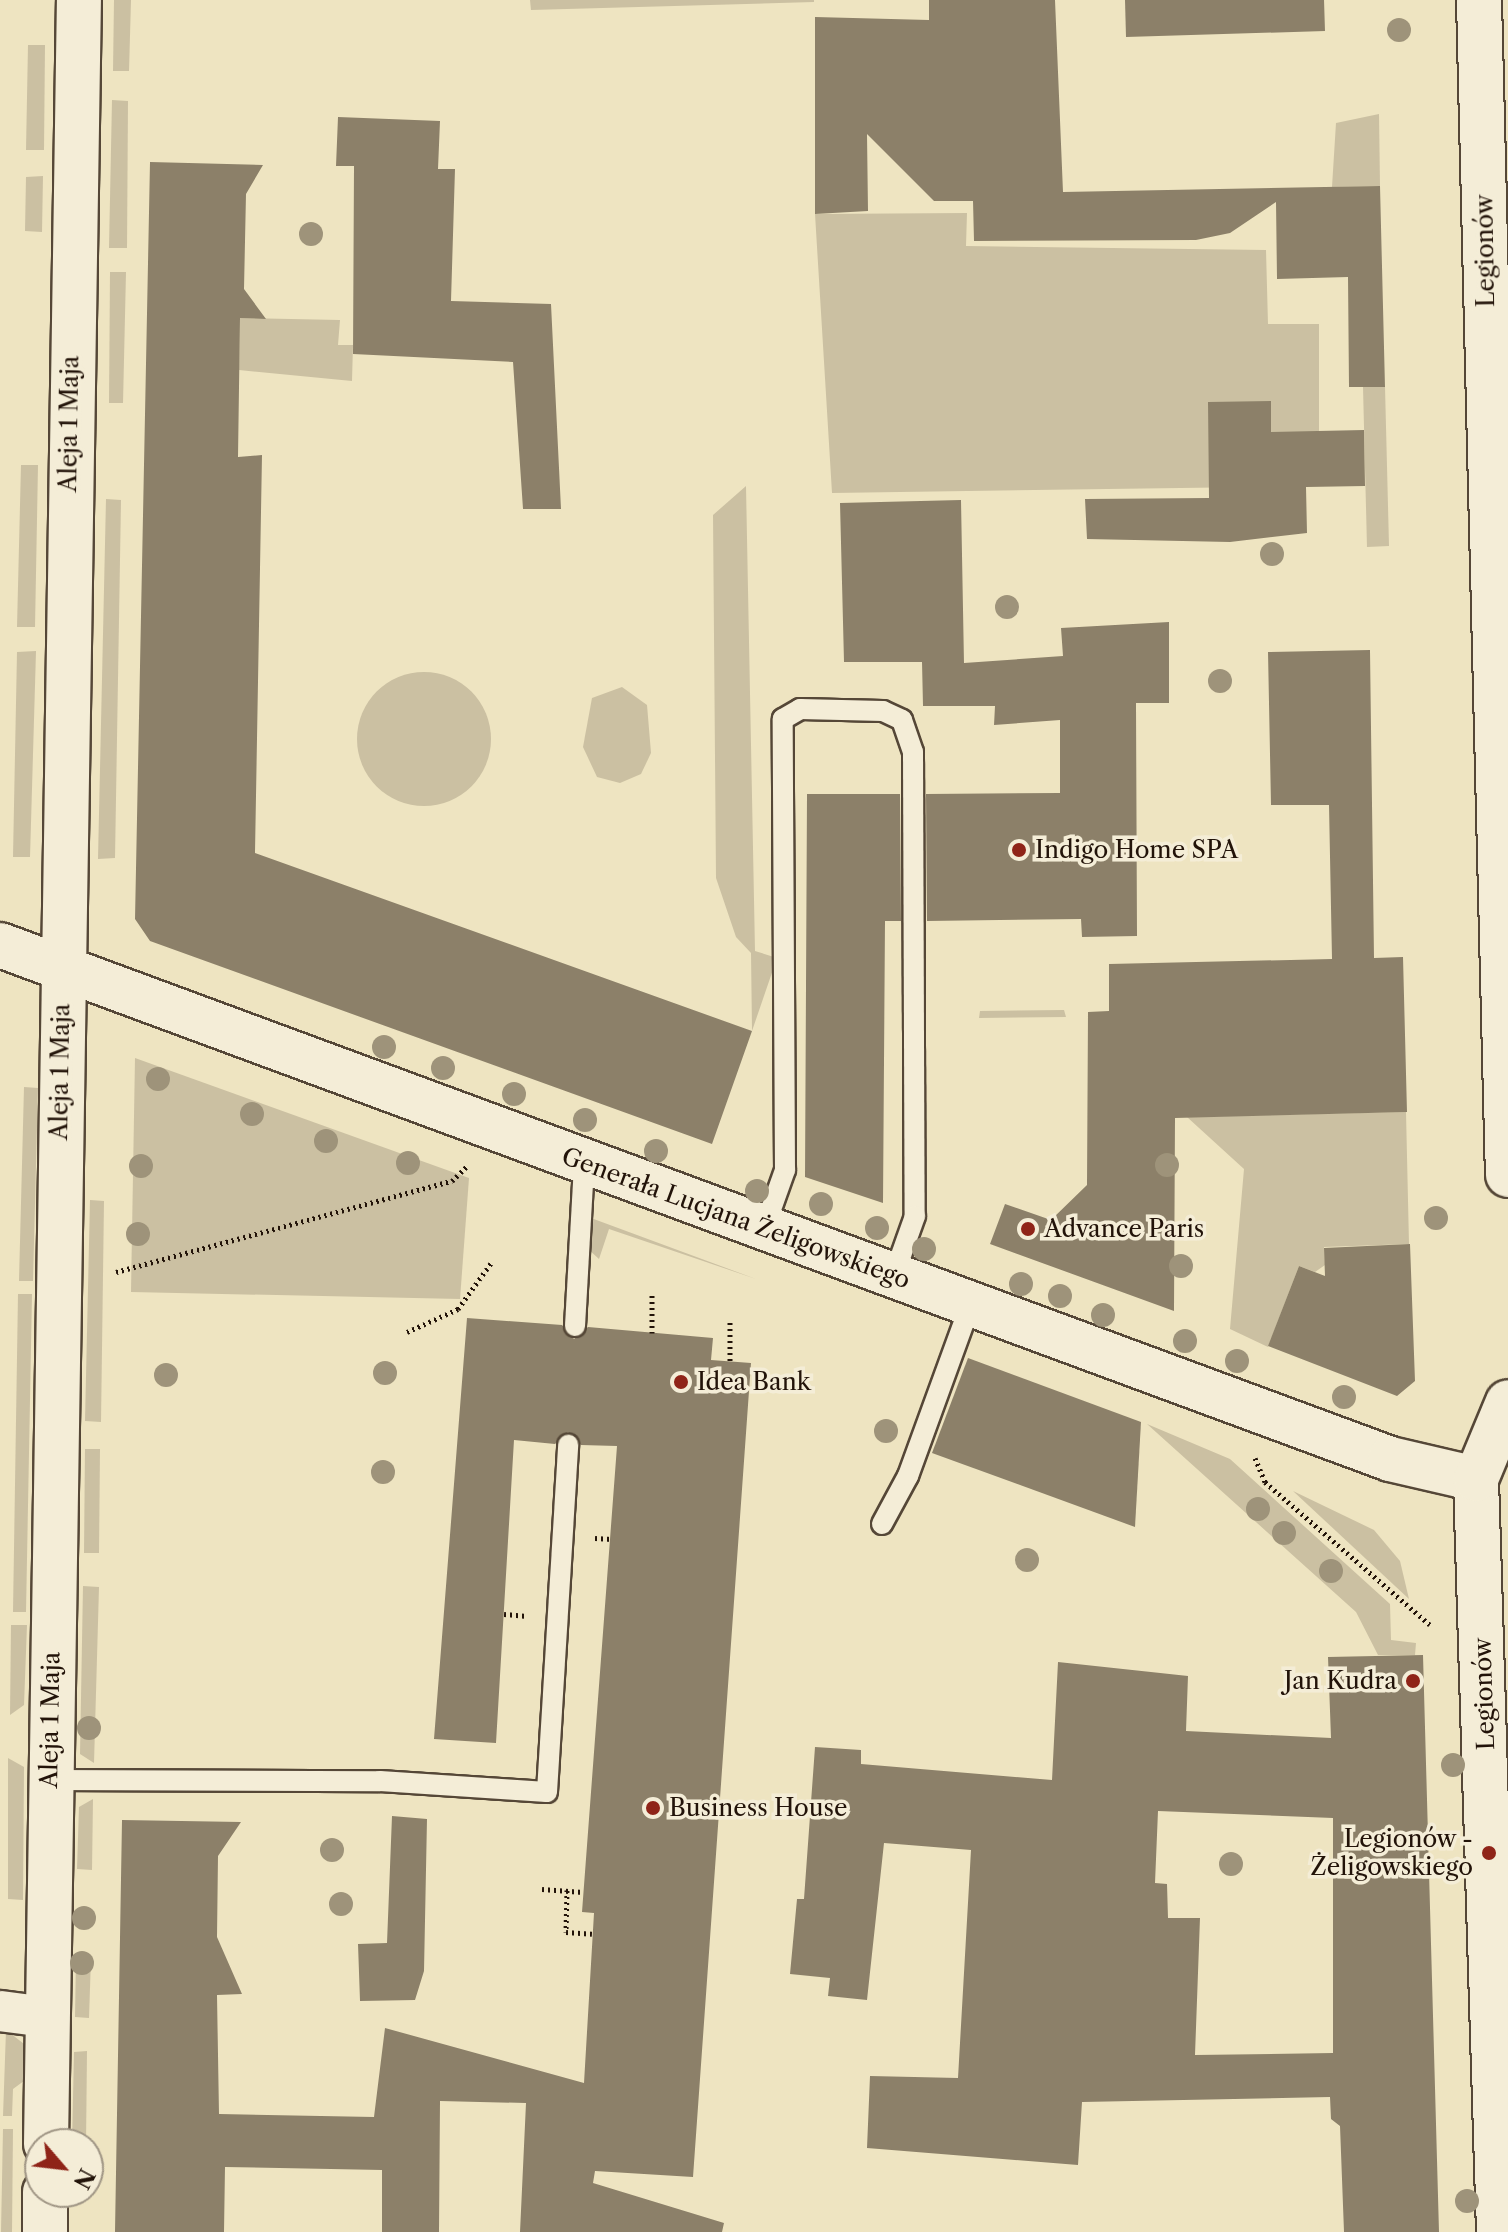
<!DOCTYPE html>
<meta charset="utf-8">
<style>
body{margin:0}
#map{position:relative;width:1508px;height:2232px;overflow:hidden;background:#eee4c1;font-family:"Libre Caslon Text",serif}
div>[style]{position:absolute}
.green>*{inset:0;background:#cbc0a2}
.round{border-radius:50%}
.building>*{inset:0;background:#8c8069}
.path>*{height:5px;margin-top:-2.5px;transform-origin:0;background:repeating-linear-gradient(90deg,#221309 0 2px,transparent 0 6px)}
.roads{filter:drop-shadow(2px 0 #554737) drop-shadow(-2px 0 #554737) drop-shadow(0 2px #554737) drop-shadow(0 -2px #554737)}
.service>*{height:20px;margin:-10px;padding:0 10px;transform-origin:10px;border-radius:10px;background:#f4edd7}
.minor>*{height:40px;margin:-20px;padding:0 20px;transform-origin:20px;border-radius:20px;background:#f4edd7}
.tertiary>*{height:44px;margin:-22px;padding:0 22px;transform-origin:22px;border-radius:22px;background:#f4edd7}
.trees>*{width:24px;height:24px;margin:-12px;border-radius:50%;background:#9e937a}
.dots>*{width:22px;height:22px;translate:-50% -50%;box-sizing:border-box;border:4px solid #f4edd7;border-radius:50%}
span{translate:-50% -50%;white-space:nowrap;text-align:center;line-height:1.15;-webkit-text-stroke:7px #f4edd7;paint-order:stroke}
.street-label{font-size:24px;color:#221309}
.poi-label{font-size:24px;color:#221309}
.left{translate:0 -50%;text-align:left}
.right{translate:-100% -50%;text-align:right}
.north{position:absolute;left:24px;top:2128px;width:80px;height:80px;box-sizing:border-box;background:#f4edd7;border:2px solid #a09685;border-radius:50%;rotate:118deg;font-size:22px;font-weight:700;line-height:32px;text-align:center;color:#221309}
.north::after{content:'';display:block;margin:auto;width:28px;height:36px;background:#8f2418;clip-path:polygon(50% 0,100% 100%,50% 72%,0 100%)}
</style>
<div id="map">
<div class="green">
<div style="clip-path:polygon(114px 0,131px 0,129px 71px,113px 71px)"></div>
<div style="clip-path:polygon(530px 0,814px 0,814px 2px,531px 10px)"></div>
<div style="clip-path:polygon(28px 45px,45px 45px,44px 150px,26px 150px)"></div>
<div style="clip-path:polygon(112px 100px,128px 101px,127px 248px,109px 248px)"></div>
<div style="clip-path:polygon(1379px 114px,1380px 186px,1332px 187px,1336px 123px)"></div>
<div style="clip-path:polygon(43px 176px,42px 232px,25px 231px,26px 177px)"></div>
<div style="clip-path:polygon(967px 213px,966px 246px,1266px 250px,1268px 324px,1319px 324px,1319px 486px,832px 493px,815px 214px)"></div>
<div style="clip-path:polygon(110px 272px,126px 272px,123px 403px,109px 403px)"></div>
<div style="clip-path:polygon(240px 318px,340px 320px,338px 345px,353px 345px,352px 381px,239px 370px)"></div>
<div style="clip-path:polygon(1363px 387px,1385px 387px,1389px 546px,1367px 547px)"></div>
<div style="clip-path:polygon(21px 465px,38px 465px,35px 627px,17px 627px)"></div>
<div style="clip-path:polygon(746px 486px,755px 951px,777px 958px,752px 1031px,751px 953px,736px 937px,716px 878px,713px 515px)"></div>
<div style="clip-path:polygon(106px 499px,121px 500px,115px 858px,98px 859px)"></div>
<div style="clip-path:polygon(36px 651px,30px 857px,13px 857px,17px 652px)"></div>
<div class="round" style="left:357px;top:672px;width:134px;height:134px"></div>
<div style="clip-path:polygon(622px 687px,647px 705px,651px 753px,641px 774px,620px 783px,597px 777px,583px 747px,592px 698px)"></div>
<div style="clip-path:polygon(1064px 1010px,1066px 1017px,979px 1018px,980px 1011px)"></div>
<div style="clip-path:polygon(135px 1058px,469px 1178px,460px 1299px,131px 1292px)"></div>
<div style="clip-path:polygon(24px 1087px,38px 1088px,33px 1281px,19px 1281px)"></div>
<div style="clip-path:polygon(1406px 1112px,1409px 1244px,1324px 1247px,1325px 1265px,1315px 1272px,1299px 1266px,1268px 1347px,1230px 1329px,1244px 1169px,1187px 1117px)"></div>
<div style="clip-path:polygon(90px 1200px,104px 1201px,101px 1422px,85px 1421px)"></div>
<div style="clip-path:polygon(591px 1218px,756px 1279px,609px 1229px,599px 1259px,588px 1249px)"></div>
<div style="clip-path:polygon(18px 1294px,32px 1294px,26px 1612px,13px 1612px)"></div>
<div style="clip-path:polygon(1147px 1424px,1230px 1459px,1390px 1604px,1391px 1640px,1416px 1643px,1415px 1655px,1378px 1655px,1356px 1612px)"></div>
<div style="clip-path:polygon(85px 1449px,100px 1449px,99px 1553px,84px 1553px)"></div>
<div style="clip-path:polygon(1293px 1491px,1374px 1530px,1400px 1561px,1409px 1599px)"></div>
<div style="clip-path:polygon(83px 1586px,99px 1587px,94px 1763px,80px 1754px)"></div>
<div style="clip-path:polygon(11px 1625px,27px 1625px,24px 1705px,10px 1715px)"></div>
<div style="clip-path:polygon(8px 1758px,24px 1767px,23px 1900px,8px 1899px)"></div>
<div style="clip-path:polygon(93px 1799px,92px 1870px,77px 1869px,79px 1807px)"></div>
<div style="clip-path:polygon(76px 1957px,91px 1958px,89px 2018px,75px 2017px)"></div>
<div style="clip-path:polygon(6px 2030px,28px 2047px,32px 2075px,13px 2089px,12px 2116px,3px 2116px)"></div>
<div style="clip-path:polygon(87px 2051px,86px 2144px,72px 2144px,74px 2052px)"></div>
<div style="clip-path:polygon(3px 2129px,13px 2129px,12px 2232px,1px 2232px)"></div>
</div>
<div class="building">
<div style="clip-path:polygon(929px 0,1055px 0,1063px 192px,1380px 186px,1385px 387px,1349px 387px,1348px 277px,1277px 279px,1276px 202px,1230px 233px,1196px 240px,974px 241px,973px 201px,934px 201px,867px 134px,868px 211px,815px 214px,815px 17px,929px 20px)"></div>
<div style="clip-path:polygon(1125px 0,1324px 0,1325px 31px,1126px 37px)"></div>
<div style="clip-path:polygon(338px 117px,440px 121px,438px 169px,455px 169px,451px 301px,551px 304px,561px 509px,523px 509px,513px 362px,353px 354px,354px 166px,336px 166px)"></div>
<div style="clip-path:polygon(150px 162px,263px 165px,246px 194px,244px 289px,266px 319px,240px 318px,238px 457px,262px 455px,255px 853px,752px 1031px,712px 1144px,150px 941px,135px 919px)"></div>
<div style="clip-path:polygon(1271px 401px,1271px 432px,1364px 430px,1365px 486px,1306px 487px,1307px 533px,1230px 542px,1087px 539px,1085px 499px,1209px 498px,1208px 402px)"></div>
<div style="clip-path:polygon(961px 500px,964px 663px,1063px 656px,1061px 628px,1169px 622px,1169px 703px,1136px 703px,1137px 936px,1082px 937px,1081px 919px,927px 921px,926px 794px,1060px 793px,1060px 720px,994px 725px,995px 706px,923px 706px,922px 662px,844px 662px,840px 503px)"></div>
<div style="clip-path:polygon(1370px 650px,1374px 958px,1403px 957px,1407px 1112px,1175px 1118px,1174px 1311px,990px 1244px,1005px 1204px,1051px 1220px,1087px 1185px,1088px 1012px,1109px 1011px,1109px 964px,1332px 959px,1329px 805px,1271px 805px,1268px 652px)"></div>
<div style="clip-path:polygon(807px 794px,900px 794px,901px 921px,885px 921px,883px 1203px,805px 1177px)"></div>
<div style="clip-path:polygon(1410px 1244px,1415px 1381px,1397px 1396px,1268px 1346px,1299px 1266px,1325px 1276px,1324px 1248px)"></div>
<div style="clip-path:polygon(467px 1318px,562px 1325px,574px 1339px,588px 1327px,713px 1338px,711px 1360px,751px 1363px,693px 2177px,595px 2171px,593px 2183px,724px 2223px,722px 2232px,520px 2232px,526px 2103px,440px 2101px,439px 2232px,382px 2232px,382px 2170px,225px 2167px,224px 2232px,115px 2232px,122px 1820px,241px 1822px,218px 1856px,217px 1937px,242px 1994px,217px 1995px,219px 2114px,374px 2117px,385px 2028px,584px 2083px,594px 1913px,582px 1912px,617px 1446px,581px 1445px,568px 1432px,555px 1444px,514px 1440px,496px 1743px,434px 1739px)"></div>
<div style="clip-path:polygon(968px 1358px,1141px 1422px,1135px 1527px,932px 1453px)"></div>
<div style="clip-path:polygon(evenodd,1423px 1655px,1439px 2232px,1344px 2232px,1340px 2126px,1331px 2119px,1330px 2097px,1082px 2102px,1078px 2165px,867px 2148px,870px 2076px,958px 2078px,971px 1850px,884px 1843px,867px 2000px,828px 1996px,830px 1978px,790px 1974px,797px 1899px,804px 1899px,815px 1747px,861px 1750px,861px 1764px,1052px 1780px,1058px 1662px,1188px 1676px,1186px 1731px,1331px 1738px,1328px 1657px,1423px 1655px,1158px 1811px,1333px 1818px,1333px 2053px,1195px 2055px,1200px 1918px,1168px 1918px,1167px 1884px,1155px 1883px,1158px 1811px)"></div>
<div style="clip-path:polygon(392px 1816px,427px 1819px,424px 1971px,415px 2000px,360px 2001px,358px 1944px,387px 1943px)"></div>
</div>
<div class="path">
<div style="left:116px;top:1272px;width:348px;rotate:-15.2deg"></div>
<div style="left:452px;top:1181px;width:21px;rotate:-45deg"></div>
<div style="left:407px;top:1332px;width:56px;rotate:-24.3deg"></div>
<div style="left:458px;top:1309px;width:57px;rotate:-54.3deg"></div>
<div style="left:652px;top:1333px;width:39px;rotate:-90deg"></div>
<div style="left:730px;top:1361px;width:39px;rotate:-90deg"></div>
<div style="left:1255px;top:1458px;width:26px;rotate:67deg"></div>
<div style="left:1265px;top:1482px;width:218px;rotate:40.9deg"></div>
<div style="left:595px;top:1538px;width:17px;rotate:3deg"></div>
<div style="left:504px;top:1614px;width:23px;rotate:5deg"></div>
<div style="left:542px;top:1889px;width:41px;rotate:4.2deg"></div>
<div style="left:567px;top:1890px;width:42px;rotate:91.4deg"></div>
<div style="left:566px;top:1932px;width:26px;rotate:4deg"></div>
</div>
<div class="roads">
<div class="service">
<div style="left:764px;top:1229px;width:63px;rotate:-70.4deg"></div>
<div style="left:785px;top:1170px;width:451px;rotate:-90.3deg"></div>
<div style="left:783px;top:719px;width:20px;rotate:-30deg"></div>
<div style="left:800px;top:709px;width:83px;rotate:1.4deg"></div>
<div style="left:883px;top:711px;width:21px;rotate:25deg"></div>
<div style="left:902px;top:720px;width:34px;rotate:71deg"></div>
<div style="left:913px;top:752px;width:464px;rotate:89.8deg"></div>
<div style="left:915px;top:1216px;width:63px;rotate:109.6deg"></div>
<div style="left:575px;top:1326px;width:163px;rotate:-86.8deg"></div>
<div style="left:882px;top:1524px;width:55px;rotate:-61.6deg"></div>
<div style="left:908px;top:1476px;width:184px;rotate:-70deg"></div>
<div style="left:49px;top:1780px;width:331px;rotate:0.2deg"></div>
<div style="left:380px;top:1781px;width:167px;rotate:3.8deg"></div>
<div style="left:547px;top:1792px;width:348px;rotate:-86.5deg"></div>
</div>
<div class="minor">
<div style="left:0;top:2011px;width:46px;rotate:7.4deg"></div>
</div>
<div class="tertiary">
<div style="left:1479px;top:0;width:1175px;rotate:88.59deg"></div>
<div style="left:0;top:945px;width:1482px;rotate:20.29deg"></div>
<div style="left:1390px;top:1459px;width:88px;rotate:13.1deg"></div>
<div style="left:46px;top:2144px;width:2144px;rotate:-89.12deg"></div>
<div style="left:45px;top:2232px;width:40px;rotate:-90deg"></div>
<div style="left:1499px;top:2232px;width:753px;rotate:-91.75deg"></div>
<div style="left:1476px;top:1479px;width:83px;rotate:-67.4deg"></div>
</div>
</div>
<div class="trees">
<div style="left:1399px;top:30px"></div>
<div style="left:311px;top:234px"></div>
<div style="left:1272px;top:554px"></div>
<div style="left:1007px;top:607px"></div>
<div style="left:1220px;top:681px"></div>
<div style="left:384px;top:1047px"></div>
<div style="left:443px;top:1068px"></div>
<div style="left:158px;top:1079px"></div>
<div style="left:514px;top:1094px"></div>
<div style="left:252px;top:1114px"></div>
<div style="left:585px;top:1120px"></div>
<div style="left:326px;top:1141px"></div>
<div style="left:656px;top:1151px"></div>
<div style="left:408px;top:1163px"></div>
<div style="left:1167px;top:1165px"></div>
<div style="left:141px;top:1166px"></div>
<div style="left:757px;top:1191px"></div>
<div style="left:821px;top:1204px"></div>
<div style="left:1436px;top:1218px"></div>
<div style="left:877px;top:1228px"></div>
<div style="left:138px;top:1234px"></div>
<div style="left:924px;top:1249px"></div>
<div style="left:1181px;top:1266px"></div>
<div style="left:1021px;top:1284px"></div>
<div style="left:1060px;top:1296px"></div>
<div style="left:1103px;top:1315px"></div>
<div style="left:1185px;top:1341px"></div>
<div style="left:1237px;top:1361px"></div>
<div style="left:385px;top:1373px"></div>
<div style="left:166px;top:1375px"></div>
<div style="left:1344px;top:1397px"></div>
<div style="left:886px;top:1431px"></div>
<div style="left:383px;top:1472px"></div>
<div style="left:1258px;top:1509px"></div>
<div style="left:1284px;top:1533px"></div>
<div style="left:1027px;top:1560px"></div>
<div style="left:1331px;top:1571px"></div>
<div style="left:89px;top:1728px"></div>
<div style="left:1453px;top:1765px"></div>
<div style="left:332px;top:1850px"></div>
<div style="left:1231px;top:1864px"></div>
<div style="left:341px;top:1904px"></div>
<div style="left:84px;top:1918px"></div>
<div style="left:82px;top:1963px"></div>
<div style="left:1467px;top:2201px"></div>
</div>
<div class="dots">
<div style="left:1019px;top:850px;background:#8f2418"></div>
<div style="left:1028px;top:1229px;background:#8f2418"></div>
<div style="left:681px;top:1382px;background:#8f2418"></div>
<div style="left:1413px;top:1681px;background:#8f2418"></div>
<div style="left:653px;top:1808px;background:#8f2418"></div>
<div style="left:1489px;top:1853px;background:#8f2418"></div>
</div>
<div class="street-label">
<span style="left:1485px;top:251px;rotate:-91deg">Legionów</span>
<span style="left:69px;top:424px;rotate:-89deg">Aleja 1 Maja</span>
<span style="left:60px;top:1072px;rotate:-89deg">Aleja 1 Maja</span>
<span style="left:736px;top:1218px;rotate:20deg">Generała Lucjana Żeligowskiego</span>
<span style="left:1484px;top:1694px;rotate:-92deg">Legionów</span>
<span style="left:50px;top:1720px;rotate:-89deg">Aleja 1 Maja</span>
</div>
<div class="poi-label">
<span class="left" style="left:1035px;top:850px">Indigo Home SPA</span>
<span class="left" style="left:1044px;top:1229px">Advance Paris</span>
<span class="left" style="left:697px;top:1382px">Idea Bank</span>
<span class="right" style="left:1397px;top:1681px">Jan Kudra</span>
<span class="left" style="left:669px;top:1808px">Business House</span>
<span class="right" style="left:1473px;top:1853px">Legionów -<br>Żeligowskiego</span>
</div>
<div class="north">N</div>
</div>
